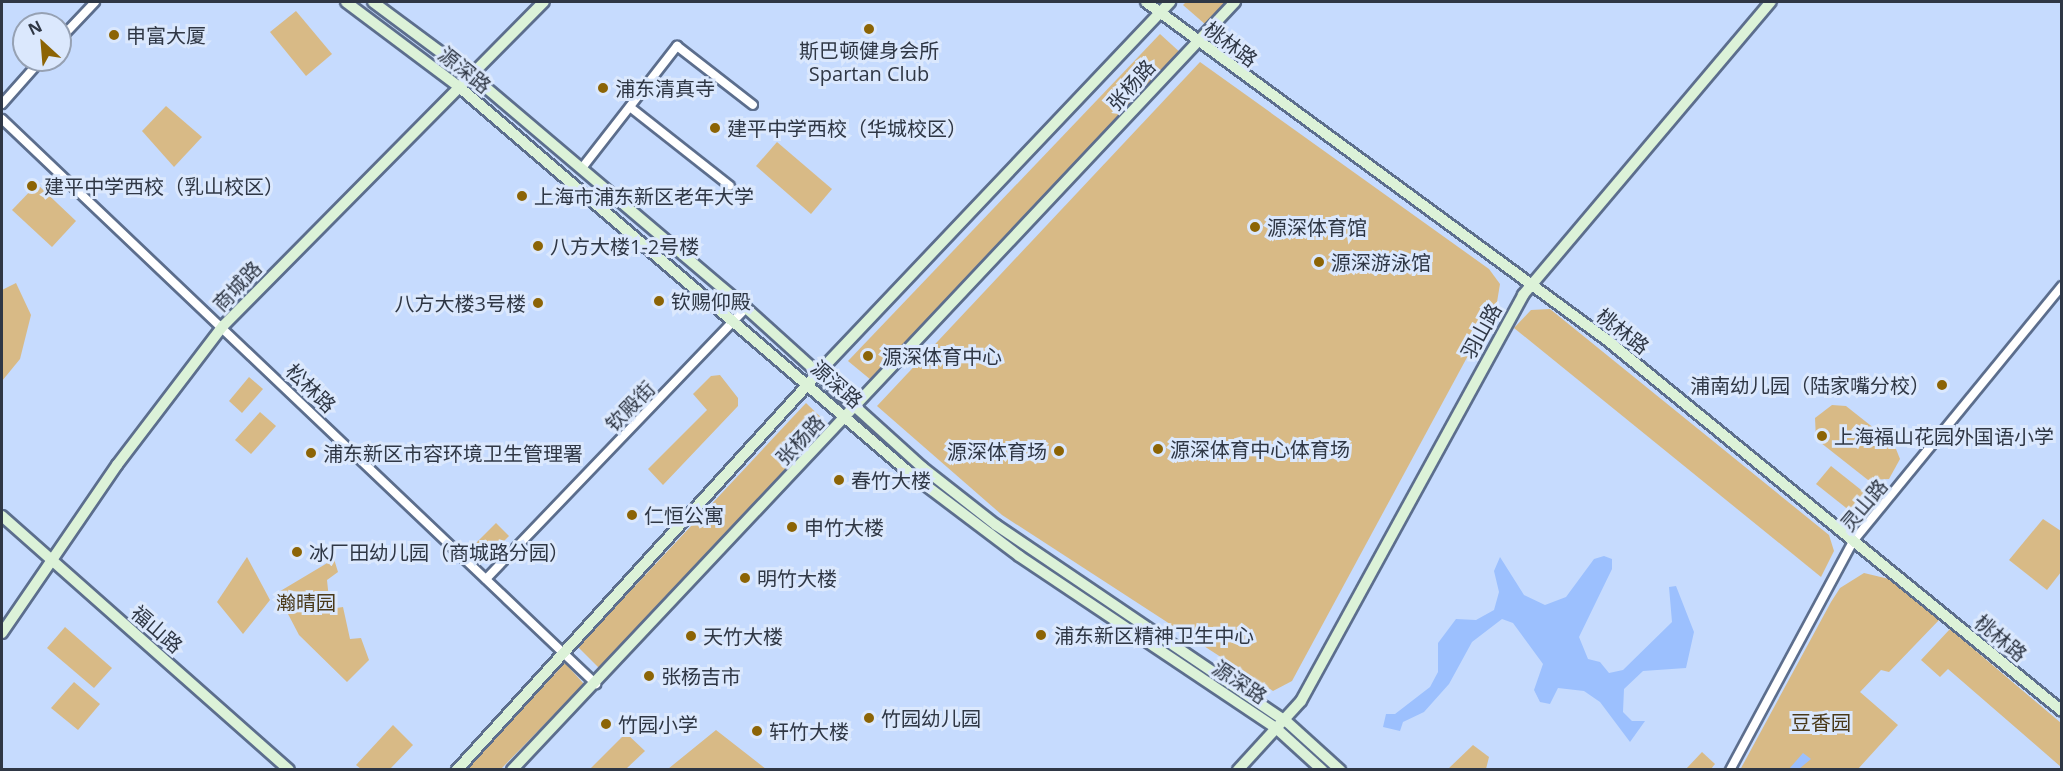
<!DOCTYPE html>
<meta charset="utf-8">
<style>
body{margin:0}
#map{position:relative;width:2063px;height:771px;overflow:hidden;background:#c6dbfe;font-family:"Open Sans","Noto Sans SC",sans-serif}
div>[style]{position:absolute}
.green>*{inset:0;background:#d8ba86}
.water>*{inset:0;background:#9cc0fe}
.roads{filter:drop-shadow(2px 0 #5c6e8d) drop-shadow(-2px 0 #5c6e8d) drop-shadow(0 2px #5c6e8d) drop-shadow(0 -2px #5c6e8d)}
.street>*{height:8px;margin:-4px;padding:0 4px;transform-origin:4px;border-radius:4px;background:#fff}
.secondary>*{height:10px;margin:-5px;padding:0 5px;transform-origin:5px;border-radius:5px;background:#dcf2d8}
.dots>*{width:16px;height:16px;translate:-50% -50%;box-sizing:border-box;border:3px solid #dbe8fd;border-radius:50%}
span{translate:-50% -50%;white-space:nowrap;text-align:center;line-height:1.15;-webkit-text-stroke:6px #dbe8fd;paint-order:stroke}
.poi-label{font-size:20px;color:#2f3745}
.left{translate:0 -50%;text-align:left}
.right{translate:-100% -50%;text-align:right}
.street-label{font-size:20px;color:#2f3745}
.park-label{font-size:20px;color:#49391a}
.frame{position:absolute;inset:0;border:3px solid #2f3745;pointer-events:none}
.north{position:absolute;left:12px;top:12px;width:60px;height:60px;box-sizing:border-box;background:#dbe8fd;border:2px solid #96a1b3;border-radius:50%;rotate:334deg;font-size:16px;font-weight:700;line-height:24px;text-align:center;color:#2f3745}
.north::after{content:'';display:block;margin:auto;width:21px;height:27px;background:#8c6405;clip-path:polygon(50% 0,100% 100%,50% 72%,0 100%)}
</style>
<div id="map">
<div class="green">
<div style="clip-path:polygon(1186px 2px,1228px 2px,1206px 25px,1183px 5px)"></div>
<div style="clip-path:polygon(296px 11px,332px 54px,306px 76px,270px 32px)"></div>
<div style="clip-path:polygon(1160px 34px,1183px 55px,871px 380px,848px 361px)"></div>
<div style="clip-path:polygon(1200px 62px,1489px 269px,1500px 284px,1497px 302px,1292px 681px,1273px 691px,1002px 515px,877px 406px)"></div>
<div style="clip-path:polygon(166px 106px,202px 137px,174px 167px,142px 131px)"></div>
<div style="clip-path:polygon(777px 142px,832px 189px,811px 214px,756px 166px)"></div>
<div style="clip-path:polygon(37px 184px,76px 221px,52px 247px,12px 210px)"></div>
<div style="clip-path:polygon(16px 283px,31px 315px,20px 359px,2px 381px,2px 290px)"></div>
<div style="clip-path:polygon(1550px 309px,1829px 535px,1834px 551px,1821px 577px,1514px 328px,1531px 310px)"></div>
<div style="clip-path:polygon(720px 375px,738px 398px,738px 406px,663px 485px,648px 469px,707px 410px,693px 394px,711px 376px)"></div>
<div style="clip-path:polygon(249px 377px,263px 389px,242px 413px,229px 401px)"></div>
<div style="clip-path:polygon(806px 403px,829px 425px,600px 669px,578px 647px)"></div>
<div style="clip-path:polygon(1832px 405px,1846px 406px,1894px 444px,1900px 459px,1889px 479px,1868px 480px,1816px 439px,1815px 418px)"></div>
<div style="clip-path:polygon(260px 412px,276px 426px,251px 454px,235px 440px)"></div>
<div style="clip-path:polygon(1831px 466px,1865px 493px,1850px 511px,1816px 484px)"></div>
<div style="clip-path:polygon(2043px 519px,2061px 531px,2061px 572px,2047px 590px,2009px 560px)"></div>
<div style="clip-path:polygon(496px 523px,509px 536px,486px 559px,473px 546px)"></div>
<div style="clip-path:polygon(247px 557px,270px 600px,243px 634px,217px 602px)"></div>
<div style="clip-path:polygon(334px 559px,338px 572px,327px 580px,330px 609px,343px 607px,350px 639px,361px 638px,369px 660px,347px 682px,299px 635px,277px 593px)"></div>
<div style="clip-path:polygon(1864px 573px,1889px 579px,1940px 619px,1889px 672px,1881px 670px,1860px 692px,1898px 725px,1858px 769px,1740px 770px,1831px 602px,1840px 588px)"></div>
<div style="clip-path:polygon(65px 627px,112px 668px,94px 688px,47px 648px)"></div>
<div style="clip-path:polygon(1950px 629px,2061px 723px,2061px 767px,1948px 669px,1940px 677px,1921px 660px)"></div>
<div style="clip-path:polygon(565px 663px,584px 684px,501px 769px,467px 769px)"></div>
<div style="clip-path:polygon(74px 682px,100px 704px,78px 730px,51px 708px)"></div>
<div style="clip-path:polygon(393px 725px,413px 745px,390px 769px,361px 769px,356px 765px)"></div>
<div style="clip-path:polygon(716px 730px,766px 769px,767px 769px,668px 769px)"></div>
<div style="clip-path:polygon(626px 733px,645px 751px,626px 769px,590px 769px)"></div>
<div style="clip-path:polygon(1473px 745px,1489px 757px,1486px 769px,1448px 769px)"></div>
<div style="clip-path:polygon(1702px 752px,1715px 764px,1711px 769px,1686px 769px)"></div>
</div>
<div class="water">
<div style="clip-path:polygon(1604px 556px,1612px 559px,1612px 569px,1579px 637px,1588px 659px,1600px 662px,1609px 673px,1623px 670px,1672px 622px,1669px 587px,1676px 586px,1694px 632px,1686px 668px,1643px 671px,1624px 689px,1623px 712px,1632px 721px,1645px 721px,1630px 742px,1600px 702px,1584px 691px,1558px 688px,1550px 704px,1540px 702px,1534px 690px,1543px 664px,1513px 623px,1502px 619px,1472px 642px,1449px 684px,1424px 712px,1403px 722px,1400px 731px,1383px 727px,1386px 714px,1395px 714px,1430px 687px,1438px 672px,1438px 643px,1456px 619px,1476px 620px,1494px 610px,1499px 592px,1494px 571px,1500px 557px,1524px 595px,1545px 605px,1566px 597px,1594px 559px)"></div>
<div style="clip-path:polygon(1803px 753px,1811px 759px,1799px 769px,1789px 769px)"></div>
</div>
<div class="roads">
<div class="street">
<div style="left:60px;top:39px;width:51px;rotate:-46.6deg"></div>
<div style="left:2px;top:104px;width:59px;rotate:-48.4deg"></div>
<div style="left:630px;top:107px;width:127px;rotate:38.3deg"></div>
<div style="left:2px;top:119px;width:820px;rotate:43.57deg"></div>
<div style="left:582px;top:168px;width:155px;rotate:-52.1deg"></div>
<div style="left:677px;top:46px;width:96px;rotate:37.8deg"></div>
<div style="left:486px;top:579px;width:376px;rotate:-46.2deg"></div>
<div style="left:1730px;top:770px;width:261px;rotate:-61.7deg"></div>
<div style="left:1854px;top:540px;width:328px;rotate:-50.7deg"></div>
</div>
<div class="secondary">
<div style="left:346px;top:2px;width:140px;rotate:36.9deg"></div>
<div style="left:458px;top:86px;width:598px;rotate:40.59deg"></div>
<div style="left:912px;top:475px;width:134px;rotate:37.1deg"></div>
<div style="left:1019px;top:556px;width:311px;rotate:33.8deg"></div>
<div style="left:1277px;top:729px;width:61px;rotate:42.3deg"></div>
<div style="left:373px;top:2px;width:121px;rotate:36.6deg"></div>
<div style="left:470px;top:74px;width:362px;rotate:40.3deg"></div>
<div style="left:746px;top:308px;width:237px;rotate:42.1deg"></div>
<div style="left:922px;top:467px;width:94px;rotate:38.1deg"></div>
<div style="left:996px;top:525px;width:350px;rotate:34.1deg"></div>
<div style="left:1286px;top:721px;width:73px;rotate:42.2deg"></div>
<div style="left:1146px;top:2px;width:572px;rotate:36.25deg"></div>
<div style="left:1607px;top:340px;width:587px;rotate:39.19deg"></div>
<div style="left:2px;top:516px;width:383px;rotate:41.5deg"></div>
<div style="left:2px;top:633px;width:204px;rotate:-55.6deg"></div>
<div style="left:117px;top:465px;width:175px;rotate:-52.7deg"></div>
<div style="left:223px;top:326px;width:456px;rotate:-45.3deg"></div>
<div style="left:457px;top:770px;width:539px;rotate:-47.7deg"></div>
<div style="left:820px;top:371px;width:509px;rotate:-46.51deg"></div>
<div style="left:512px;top:770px;width:1055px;rotate:-46.73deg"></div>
<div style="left:1238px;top:770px;width:93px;rotate:-47.6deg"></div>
<div style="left:1301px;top:701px;width:463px;rotate:-61.3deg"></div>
<div style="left:1523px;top:295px;width:384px;rotate:-49.8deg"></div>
</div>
</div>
<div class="dots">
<div style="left:869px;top:29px;background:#8c6405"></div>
<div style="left:114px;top:35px;background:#8c6405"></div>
<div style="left:603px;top:88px;background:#8c6405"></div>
<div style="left:715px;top:128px;background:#8c6405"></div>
<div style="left:32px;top:186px;background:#8c6405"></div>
<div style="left:522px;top:196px;background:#8c6405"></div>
<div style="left:1255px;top:227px;background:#8c6405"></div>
<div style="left:538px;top:246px;background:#8c6405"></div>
<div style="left:1319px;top:262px;background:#8c6405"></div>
<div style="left:659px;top:301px;background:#8c6405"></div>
<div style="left:538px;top:303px;background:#8c6405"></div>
<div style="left:868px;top:356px;background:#8c6405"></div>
<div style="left:1942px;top:385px;background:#8c6405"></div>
<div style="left:1822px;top:436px;background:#8c6405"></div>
<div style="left:1158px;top:449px;background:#8c6405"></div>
<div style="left:1059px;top:451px;background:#8c6405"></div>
<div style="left:311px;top:453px;background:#8c6405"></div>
<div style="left:839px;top:480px;background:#8c6405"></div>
<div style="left:632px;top:515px;background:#8c6405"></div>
<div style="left:792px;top:527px;background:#8c6405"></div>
<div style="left:297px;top:552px;background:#8c6405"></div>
<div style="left:745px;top:578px;background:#8c6405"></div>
<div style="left:1041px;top:635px;background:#8c6405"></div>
<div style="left:691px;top:636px;background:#8c6405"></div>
<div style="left:649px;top:676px;background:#8c6405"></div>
<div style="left:869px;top:718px;background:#8c6405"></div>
<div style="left:606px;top:724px;background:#8c6405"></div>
<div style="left:757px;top:731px;background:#8c6405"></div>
</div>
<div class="poi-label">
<span class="left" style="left:126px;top:35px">申富大厦</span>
<span style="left:869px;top:62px">斯巴顿健身会所<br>Spartan Club</span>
<span class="left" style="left:615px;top:88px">浦东清真寺</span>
<span class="left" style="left:727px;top:128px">建平中学西校（华城校区）</span>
<span class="left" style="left:44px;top:186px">建平中学西校（乳山校区）</span>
<span class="left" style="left:534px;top:196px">上海市浦东新区老年大学</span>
<span class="left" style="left:1267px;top:227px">源深体育馆</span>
<span class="left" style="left:550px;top:246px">八方大楼1-2号楼</span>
<span class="left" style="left:1331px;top:262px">源深游泳馆</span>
<span class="left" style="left:671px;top:301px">钦赐仰殿</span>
<span class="right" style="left:526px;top:303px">八方大楼3号楼</span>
<span class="left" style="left:882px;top:356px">源深体育中心</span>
<span class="right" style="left:1930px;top:385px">浦南幼儿园（陆家嘴分校）</span>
<span class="left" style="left:1834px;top:436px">上海福山花园外国语小学</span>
<span class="left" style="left:1170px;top:449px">源深体育中心体育场</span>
<span class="right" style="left:1047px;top:451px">源深体育场</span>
<span class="left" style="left:323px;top:453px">浦东新区市容环境卫生管理署</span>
<span class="left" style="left:851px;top:480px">春竹大楼</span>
<span class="left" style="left:644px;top:515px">仁恒公寓</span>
<span class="left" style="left:804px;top:527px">申竹大楼</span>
<span class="left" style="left:309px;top:552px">冰厂田幼儿园（商城路分园）</span>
<span class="left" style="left:757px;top:578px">明竹大楼</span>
<span class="left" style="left:1054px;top:635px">浦东新区精神卫生中心</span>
<span class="left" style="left:703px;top:636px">天竹大楼</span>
<span class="left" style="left:661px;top:676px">张杨吉市</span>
<span class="left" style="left:881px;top:718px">竹园幼儿园</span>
<span class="left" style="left:618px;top:724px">竹园小学</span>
<span class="left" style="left:769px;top:731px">轩竹大楼</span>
</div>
<div class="street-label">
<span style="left:1231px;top:44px;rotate:37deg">桃林路</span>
<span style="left:465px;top:70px;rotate:39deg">源深路</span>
<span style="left:1131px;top:85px;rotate:-48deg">张杨路</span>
<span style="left:237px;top:286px;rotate:-46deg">商城路</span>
<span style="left:1481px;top:331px;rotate:-61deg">羽山路</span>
<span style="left:1623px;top:331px;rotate:38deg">桃林路</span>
<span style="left:837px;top:384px;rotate:41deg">源深路</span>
<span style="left:311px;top:388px;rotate:44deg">松林路</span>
<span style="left:630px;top:406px;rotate:-46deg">钦殿街</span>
<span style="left:800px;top:440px;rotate:-47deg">张杨路</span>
<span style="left:1864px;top:505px;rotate:-50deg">灵山路</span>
<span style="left:157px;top:629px;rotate:41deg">福山路</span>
<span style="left:2001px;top:638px;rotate:40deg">桃林路</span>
<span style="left:1240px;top:682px;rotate:34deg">源深路</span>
</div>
<div class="park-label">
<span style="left:306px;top:602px">瀚晴园</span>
<span style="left:1821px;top:722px">豆香园</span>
</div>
<div class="frame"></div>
<div class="north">N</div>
</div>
